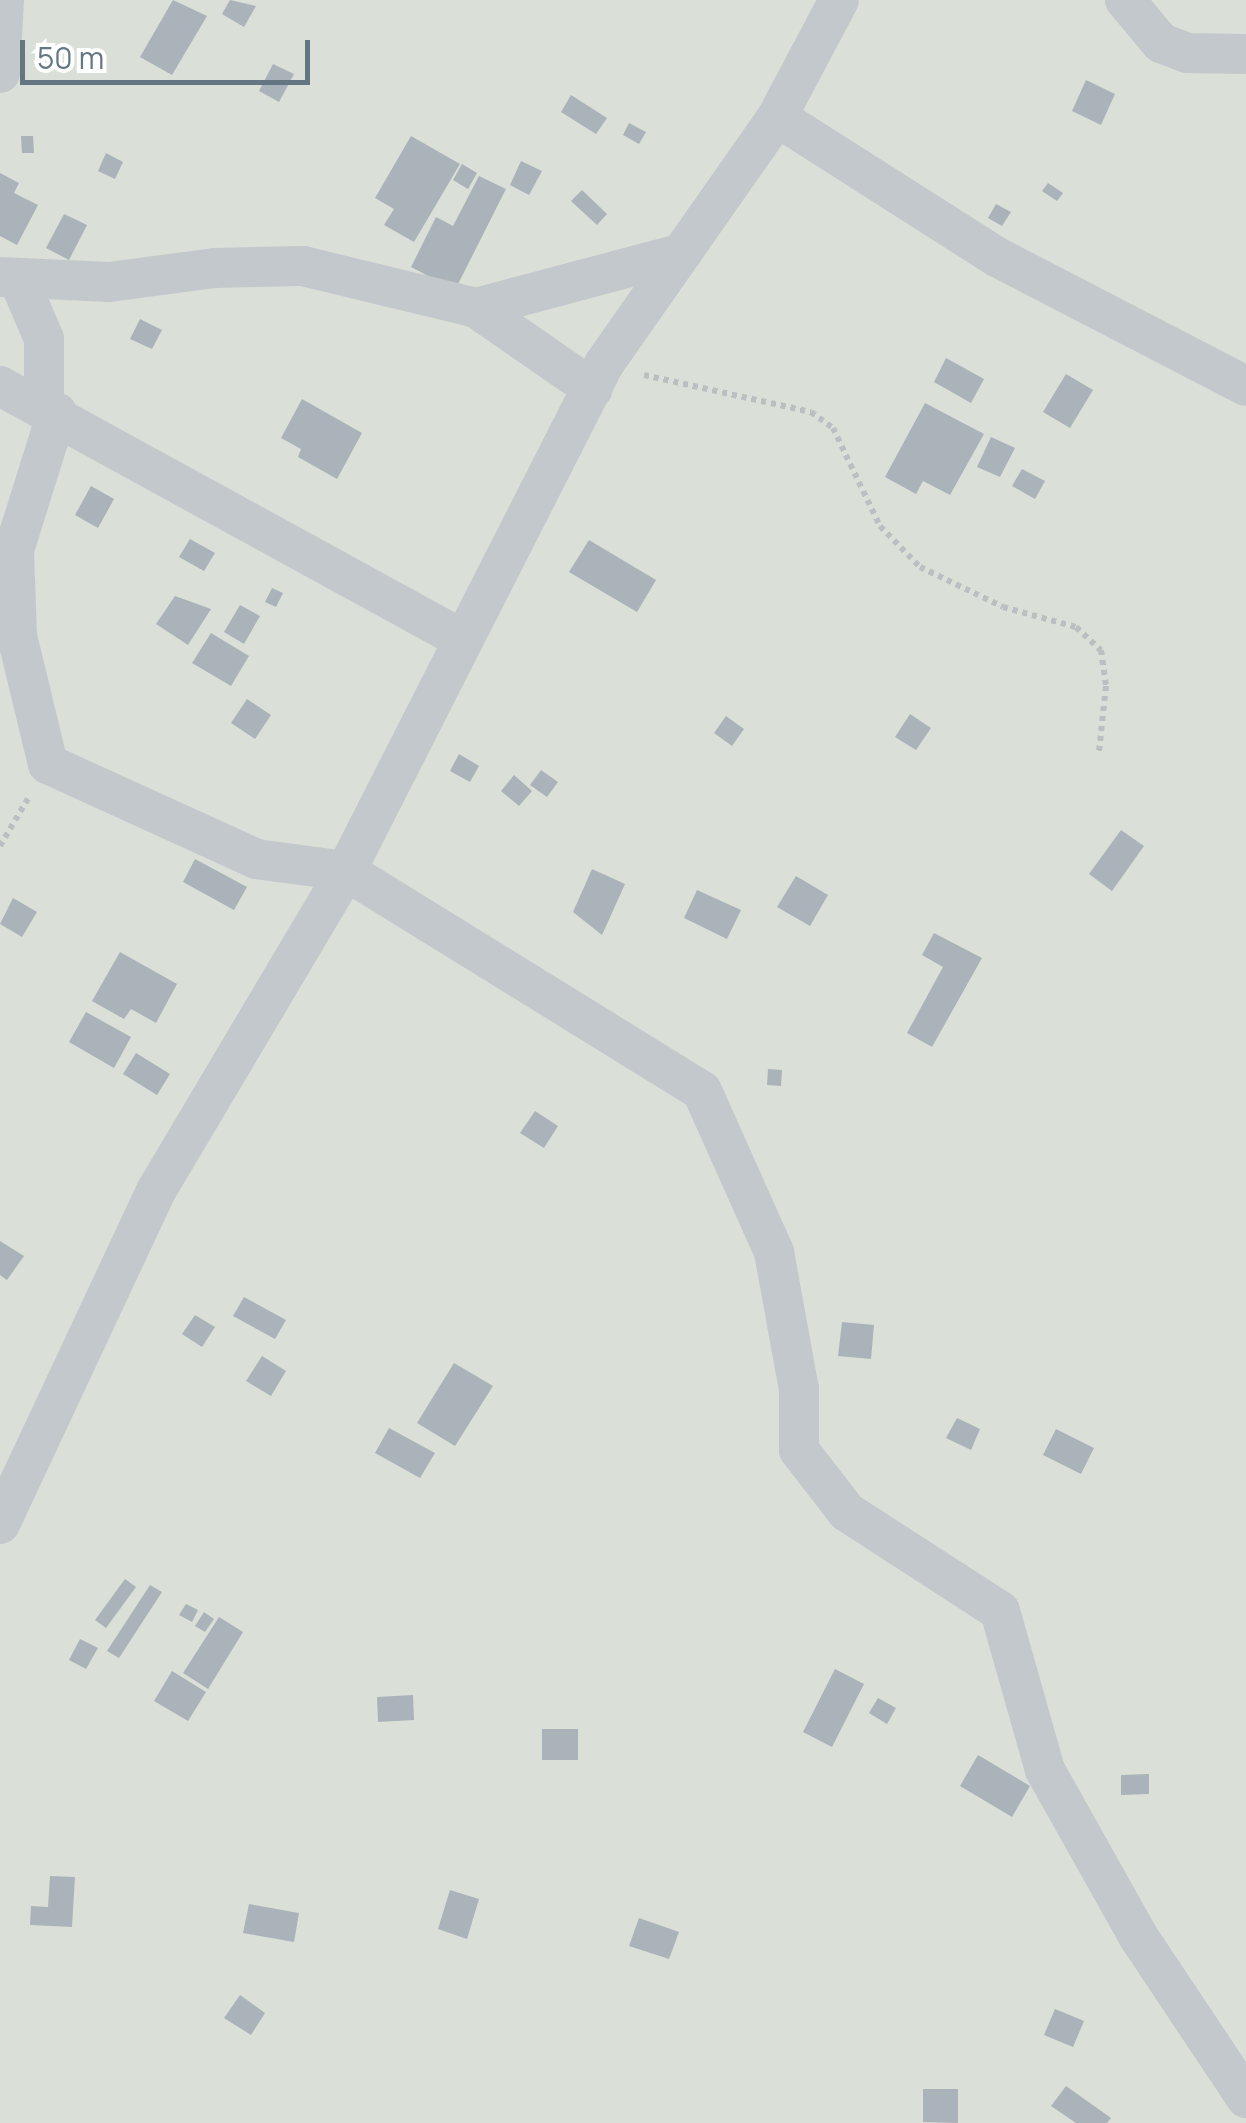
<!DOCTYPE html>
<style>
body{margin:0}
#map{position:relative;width:1246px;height:2123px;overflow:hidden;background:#fafaf8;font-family:Manrope,sans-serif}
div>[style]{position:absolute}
.green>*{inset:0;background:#dadfd7}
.building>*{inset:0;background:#aab3b9}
.path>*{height:6px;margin-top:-3px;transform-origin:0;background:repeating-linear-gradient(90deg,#bbbfc2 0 5px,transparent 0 10px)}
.minor>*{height:40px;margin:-20px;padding:0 20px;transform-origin:20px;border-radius:20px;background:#c3c8cc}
span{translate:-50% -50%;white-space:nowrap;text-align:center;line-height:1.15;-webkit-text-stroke:10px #fff;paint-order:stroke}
.scale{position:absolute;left:20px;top:40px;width:290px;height:45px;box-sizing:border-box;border:5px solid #657683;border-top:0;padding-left:12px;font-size:30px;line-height:35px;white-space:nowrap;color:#657683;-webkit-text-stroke:8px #fff;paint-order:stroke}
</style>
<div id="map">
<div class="green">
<div style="clip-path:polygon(0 0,1246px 0,1246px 2123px,0 2123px)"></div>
</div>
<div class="building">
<div style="clip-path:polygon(173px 0,207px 16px,172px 75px,140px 57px)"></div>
<div style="clip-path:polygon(230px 0,256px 6px,244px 27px,222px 14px)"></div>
<div style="clip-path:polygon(273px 64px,294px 74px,279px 102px,259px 91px)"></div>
<div style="clip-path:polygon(1086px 80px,1115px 94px,1101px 125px,1072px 111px)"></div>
<div style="clip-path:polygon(571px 95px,607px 118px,596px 134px,561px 112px)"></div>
<div style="clip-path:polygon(629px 123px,646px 132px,639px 144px,623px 135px)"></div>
<div style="clip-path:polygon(21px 136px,33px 136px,34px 153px,22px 153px)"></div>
<div style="clip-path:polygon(411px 136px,460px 164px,414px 242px,384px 225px,394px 209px,375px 198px)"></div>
<div style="clip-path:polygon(106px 153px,123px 162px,115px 179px,98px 171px)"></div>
<div style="clip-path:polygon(521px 161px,542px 171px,529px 195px,510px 185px)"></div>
<div style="clip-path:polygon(462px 164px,477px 173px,468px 189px,453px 180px)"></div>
<div style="clip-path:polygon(0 173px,19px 183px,14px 193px,38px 205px,17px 245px,0 236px)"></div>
<div style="clip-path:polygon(479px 176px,506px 189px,455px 290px,411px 267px,436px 217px,453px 226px)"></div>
<div style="clip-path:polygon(1048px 183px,1063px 193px,1057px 201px,1042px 191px)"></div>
<div style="clip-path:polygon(582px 190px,607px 214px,597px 225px,571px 201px)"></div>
<div style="clip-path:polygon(996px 204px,1011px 212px,1002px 226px,988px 218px)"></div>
<div style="clip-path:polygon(64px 214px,87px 225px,69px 260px,46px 248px)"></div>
<div style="clip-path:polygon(140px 319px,162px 330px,152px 349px,130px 339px)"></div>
<div style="clip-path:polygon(946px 358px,984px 379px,971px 403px,934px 382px)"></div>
<div style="clip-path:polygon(1066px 374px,1093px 390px,1070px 428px,1043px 412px)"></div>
<div style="clip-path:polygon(302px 399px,362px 433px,337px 479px,298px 457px,301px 449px,281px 438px)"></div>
<div style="clip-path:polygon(925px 403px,984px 434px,950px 495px,923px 481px,916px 494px,885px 477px)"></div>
<div style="clip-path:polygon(991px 437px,1015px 448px,1000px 477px,977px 467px)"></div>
<div style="clip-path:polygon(1022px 469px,1045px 481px,1035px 499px,1012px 486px)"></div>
<div style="clip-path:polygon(91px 486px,114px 499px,98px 528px,75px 515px)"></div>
<div style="clip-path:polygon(190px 539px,215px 553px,204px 571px,179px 557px)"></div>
<div style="clip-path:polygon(589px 540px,656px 580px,637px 612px,569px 572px)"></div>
<div style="clip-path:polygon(272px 588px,283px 593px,276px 607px,265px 602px)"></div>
<div style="clip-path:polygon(175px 596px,211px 609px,188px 645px,156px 624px)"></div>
<div style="clip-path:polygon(240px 605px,260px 616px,244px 644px,224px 632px)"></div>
<div style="clip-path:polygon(211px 633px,249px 656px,231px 686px,192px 663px)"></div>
<div style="clip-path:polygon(247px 699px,271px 715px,255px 739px,231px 723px)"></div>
<div style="clip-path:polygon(910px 714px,931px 728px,916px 750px,895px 737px)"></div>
<div style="clip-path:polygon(726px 716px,744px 729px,732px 746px,714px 733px)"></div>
<div style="clip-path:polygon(459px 754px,479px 766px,470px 782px,450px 771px)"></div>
<div style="clip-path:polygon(541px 770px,558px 782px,547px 797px,530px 785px)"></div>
<div style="clip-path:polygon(514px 775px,532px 791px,519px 806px,501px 791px)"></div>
<div style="clip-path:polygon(1121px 830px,1144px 846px,1112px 891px,1089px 874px)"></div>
<div style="clip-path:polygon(195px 859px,247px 887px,234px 910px,183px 882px)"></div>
<div style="clip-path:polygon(592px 869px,625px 884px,602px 935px,573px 912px)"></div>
<div style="clip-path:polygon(796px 876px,828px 895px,810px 926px,777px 907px)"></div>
<div style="clip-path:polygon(697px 890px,741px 910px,727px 939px,684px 918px)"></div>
<div style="clip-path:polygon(13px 898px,37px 912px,22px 937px,0 924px)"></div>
<div style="clip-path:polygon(934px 933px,982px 958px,932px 1047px,907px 1033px,943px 967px,922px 955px)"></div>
<div style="clip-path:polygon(120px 952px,177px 984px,156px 1023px,131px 1009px,124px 1019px,92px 1001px)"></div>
<div style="clip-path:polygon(86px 1012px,131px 1037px,114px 1068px,69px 1042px)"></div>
<div style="clip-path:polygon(136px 1053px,170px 1074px,157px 1095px,123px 1074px)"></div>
<div style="clip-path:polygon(768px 1069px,782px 1070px,781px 1086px,767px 1085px)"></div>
<div style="clip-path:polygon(535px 1111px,558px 1126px,544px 1148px,520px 1133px)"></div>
<div style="clip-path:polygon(0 1241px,24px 1256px,7px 1280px,0 1275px)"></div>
<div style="clip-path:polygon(244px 1297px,286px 1320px,275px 1339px,233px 1316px)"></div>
<div style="clip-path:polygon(195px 1315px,215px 1327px,202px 1347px,182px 1334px)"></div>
<div style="clip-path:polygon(842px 1322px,874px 1325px,871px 1359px,838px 1356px)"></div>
<div style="clip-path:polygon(262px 1356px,286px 1371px,271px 1396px,246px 1381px)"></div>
<div style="clip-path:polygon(454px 1363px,493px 1386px,455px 1446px,417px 1423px)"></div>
<div style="clip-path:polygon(957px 1418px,980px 1429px,971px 1450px,946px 1438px)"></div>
<div style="clip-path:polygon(389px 1428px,435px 1453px,420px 1478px,375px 1453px)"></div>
<div style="clip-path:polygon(1056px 1429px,1094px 1448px,1081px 1474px,1043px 1455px)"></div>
<div style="clip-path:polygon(125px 1579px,136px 1587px,106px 1628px,95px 1620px)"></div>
<div style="clip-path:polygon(150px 1585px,162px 1592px,119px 1658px,107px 1651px)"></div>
<div style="clip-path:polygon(186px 1604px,198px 1610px,192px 1622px,179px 1615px)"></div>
<div style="clip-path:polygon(204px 1612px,214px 1619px,205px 1632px,195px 1626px)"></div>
<div style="clip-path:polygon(219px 1617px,243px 1632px,208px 1689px,183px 1673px)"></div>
<div style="clip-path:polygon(80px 1639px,98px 1648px,86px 1669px,69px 1660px)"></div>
<div style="clip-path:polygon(835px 1669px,864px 1684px,832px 1747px,803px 1732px)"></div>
<div style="clip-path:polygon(172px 1671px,206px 1692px,188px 1721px,154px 1701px)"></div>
<div style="clip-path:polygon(413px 1695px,414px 1720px,378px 1722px,377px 1697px)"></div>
<div style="clip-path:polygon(878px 1698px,896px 1708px,887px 1724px,869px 1713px)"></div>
<div style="clip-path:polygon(542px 1729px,578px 1729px,578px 1760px,542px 1760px)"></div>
<div style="clip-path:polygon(978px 1755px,1030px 1786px,1012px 1817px,960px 1786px)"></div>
<div style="clip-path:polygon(1149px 1774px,1149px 1794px,1121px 1795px,1121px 1775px)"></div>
<div style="clip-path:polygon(50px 1876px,75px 1877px,72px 1927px,30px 1925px,31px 1906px,48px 1907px)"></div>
<div style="clip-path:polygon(450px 1890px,479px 1899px,467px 1939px,438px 1929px)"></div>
<div style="clip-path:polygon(249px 1904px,299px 1913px,294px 1942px,243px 1933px)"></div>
<div style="clip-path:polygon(639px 1918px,679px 1932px,669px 1959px,629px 1946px)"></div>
<div style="clip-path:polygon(240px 1995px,265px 2013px,251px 2035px,224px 2018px)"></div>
<div style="clip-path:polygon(1055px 2009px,1084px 2021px,1073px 2047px,1044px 2035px)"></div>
<div style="clip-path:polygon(1066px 2086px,1111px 2118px,1107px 2123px,1076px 2123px,1051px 2106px)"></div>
<div style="clip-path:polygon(923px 2089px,958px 2089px,958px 2123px,923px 2122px)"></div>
</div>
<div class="path">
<div style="left:644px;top:375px;width:171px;rotate:12.5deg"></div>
<div style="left:811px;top:412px;width:27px;rotate:36deg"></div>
<div style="left:833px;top:428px;width:109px;rotate:64.4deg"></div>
<div style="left:880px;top:526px;width:57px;rotate:45.7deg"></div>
<div style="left:920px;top:567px;width:92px;rotate:25.7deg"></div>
<div style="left:1003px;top:607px;width:76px;rotate:15.3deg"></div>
<div style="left:1076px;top:627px;width:34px;rotate:43deg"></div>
<div style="left:1101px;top:650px;width:36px;rotate:82deg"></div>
<div style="left:1106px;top:686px;width:66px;rotate:96.1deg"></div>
<div style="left:0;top:846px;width:59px;rotate:-59.5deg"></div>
</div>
<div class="minor">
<div style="left:1125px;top:0;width:56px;rotate:50.1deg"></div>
<div style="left:1161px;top:43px;width:28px;rotate:21deg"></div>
<div style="left:1187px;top:53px;width:59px;rotate:1deg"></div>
<div style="left:0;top:73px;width:73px;rotate:-86.9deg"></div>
<div style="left:777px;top:117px;width:261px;rotate:32.5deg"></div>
<div style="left:997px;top:257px;width:280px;rotate:27.4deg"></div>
<div style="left:0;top:277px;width:109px;rotate:2.6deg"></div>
<div style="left:109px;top:282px;width:107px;rotate:-7.5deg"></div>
<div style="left:215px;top:268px;width:88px;rotate:-1.3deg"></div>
<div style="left:303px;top:266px;width:178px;rotate:13.6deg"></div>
<div style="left:476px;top:308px;width:142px;rotate:34.7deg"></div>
<div style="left:18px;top:278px;width:66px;rotate:66.9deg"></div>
<div style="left:44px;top:339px;width:67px;rotate:90deg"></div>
<div style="left:476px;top:308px;width:213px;rotate:-14.9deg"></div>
<div style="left:0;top:386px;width:525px;rotate:28.72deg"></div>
<div style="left:0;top:629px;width:18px;rotate:22deg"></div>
<div style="left:17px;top:636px;width:132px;rotate:76.4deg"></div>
<div style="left:48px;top:764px;width:229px;rotate:24.5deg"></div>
<div style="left:256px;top:859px;width:91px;rotate:7.6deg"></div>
<div style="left:346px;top:871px;width:418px;rotate:31.7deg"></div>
<div style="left:702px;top:1091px;width:176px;rotate:65.9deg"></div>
<div style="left:774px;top:1252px;width:139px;rotate:79.7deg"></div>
<div style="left:799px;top:1389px;width:61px;rotate:90deg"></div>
<div style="left:799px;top:1450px;width:78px;rotate:52.3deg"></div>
<div style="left:847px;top:1512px;width:182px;rotate:32.9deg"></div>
<div style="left:1000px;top:1611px;width:165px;rotate:74.2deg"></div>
<div style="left:1045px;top:1770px;width:190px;rotate:60.7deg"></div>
<div style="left:1138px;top:1936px;width:195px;rotate:56.3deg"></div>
<div style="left:17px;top:636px;width:86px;rotate:-92deg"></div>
<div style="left:14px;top:550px;width:144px;rotate:-72.6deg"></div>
<div style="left:0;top:1524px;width:368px;rotate:-64.9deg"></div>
<div style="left:156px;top:1191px;width:372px;rotate:-59.3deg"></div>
<div style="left:346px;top:871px;width:569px;rotate:-63.03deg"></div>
<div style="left:604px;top:364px;width:302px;rotate:-55deg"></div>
<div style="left:777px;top:117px;width:132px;rotate:-62.1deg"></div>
</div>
<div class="scale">50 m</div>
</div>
